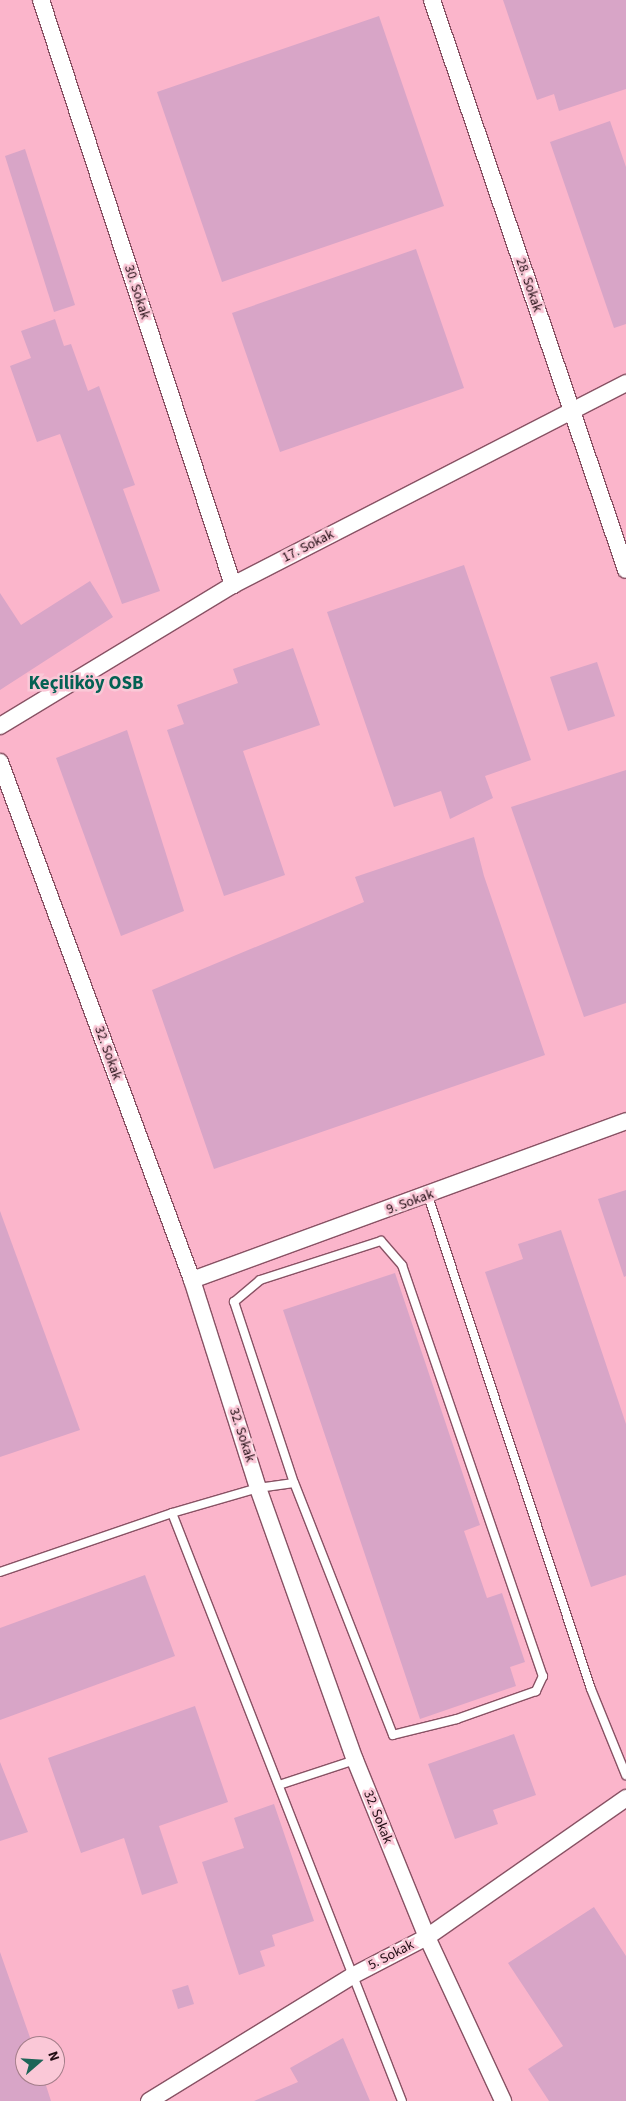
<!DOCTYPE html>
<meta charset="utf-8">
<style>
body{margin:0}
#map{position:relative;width:626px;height:2101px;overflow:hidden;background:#fac8d7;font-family:"Source Sans 3",sans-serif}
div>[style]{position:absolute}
.built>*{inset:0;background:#fbb5cb}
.building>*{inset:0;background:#d8a5c7}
.roads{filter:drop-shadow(1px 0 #885264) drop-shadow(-1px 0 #885264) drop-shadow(0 1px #885264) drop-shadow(0 -1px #885264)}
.lane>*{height:8px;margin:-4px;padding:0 4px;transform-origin:4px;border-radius:4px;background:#fff}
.street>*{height:16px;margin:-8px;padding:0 8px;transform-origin:8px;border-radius:8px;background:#fff}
span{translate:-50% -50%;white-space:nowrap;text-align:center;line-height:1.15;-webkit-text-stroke:5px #fac8d7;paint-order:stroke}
.street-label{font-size:14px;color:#210c13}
.district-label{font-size:19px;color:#036154;font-weight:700}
.north{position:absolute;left:15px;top:2036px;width:50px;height:50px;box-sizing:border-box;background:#fac8d7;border:1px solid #a37d89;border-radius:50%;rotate:71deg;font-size:14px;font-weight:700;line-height:20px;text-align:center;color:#210c13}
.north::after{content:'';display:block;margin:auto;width:18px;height:22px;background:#1e6558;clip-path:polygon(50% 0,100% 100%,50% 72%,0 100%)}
</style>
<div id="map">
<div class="built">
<div style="clip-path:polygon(evenodd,0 0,626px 0,626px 2101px,0 2101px,0 0,25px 2046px,55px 2046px,55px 2076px,25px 2076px,25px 2046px)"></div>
</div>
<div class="building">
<div style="clip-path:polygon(503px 0,626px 0,626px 89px,559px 111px,554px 94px,537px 100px)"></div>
<div style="clip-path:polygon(379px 16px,444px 206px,222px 282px,157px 92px)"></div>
<div style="clip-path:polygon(610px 121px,626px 167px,626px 324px,614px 328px,550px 142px)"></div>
<div style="clip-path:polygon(25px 149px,75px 305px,54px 312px,5px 156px)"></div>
<div style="clip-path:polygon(416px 249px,464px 388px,280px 452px,232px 313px)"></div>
<div style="clip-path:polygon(55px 319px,64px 346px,71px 344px,88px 391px,99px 386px,135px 485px,123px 489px,160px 591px,122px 604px,60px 434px,37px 442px,10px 366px,31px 358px,21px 331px)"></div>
<div style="clip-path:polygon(464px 565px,531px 760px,485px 776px,493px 798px,450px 819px,441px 791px,394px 807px,327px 612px)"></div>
<div style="clip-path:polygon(90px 581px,113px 617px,0 690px,0 593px,21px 625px)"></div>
<div style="clip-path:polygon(293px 648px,320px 725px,243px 751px,285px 875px,224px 896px,167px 730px,184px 724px,177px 705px,238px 683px,233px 669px)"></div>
<div style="clip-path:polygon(597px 662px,615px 716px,568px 731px,550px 677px)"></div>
<div style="clip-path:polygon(127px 730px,184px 911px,121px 936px,56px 758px)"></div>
<div style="clip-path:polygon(626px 770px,626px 1003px,584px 1017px,511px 807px)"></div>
<div style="clip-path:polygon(474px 837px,484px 876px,545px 1055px,214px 1169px,152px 990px,364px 902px,355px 877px)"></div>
<div style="clip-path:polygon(626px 1190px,626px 1276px,624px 1277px,598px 1199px)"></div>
<div style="clip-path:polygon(0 1211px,80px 1430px,0 1457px)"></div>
<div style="clip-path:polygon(561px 1230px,626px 1424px,626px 1575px,591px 1587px,485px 1272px,523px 1259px,518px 1244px)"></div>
<div style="clip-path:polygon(395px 1273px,480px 1525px,464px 1531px,487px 1598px,502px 1593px,525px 1662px,510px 1667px,516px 1686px,420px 1719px,283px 1310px)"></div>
<div style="clip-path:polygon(145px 1575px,175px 1656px,0 1720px,0 1628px)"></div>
<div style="clip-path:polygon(195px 1706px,228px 1802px,159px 1826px,178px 1883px,142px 1895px,124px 1838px,81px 1853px,48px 1758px)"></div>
<div style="clip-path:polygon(514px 1734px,536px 1795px,493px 1810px,498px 1824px,455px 1839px,428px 1764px)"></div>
<div style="clip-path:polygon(0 1762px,28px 1832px,0 1841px)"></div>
<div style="clip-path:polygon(274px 1804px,314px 1921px,272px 1935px,275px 1946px,260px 1951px,265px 1966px,239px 1975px,202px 1862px,244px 1848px,234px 1818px)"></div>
<div style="clip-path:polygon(594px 1907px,626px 1956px,626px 2101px,549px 2101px,528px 2069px,563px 2046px,508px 1963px)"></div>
<div style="clip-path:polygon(0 1952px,33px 2046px,25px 2046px,25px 2076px,43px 2076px,51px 2101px,0 2101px)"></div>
<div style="clip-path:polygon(188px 1985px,194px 2004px,178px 2009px,172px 1990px)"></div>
<div style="clip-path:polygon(343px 2038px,370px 2101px,254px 2101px,298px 2082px,290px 2068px)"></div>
</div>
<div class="roads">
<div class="lane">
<div style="left:428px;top:1196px;width:519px;rotate:71.7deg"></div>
<div style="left:591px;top:1689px;width:93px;rotate:67.9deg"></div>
<div style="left:381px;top:1241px;width:32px;rotate:49deg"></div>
<div style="left:402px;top:1265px;width:435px;rotate:71.1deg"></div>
<div style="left:543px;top:1676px;width:17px;rotate:115deg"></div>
<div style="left:536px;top:1691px;width:84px;rotate:160.5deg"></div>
<div style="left:457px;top:1719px;width:66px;rotate:166deg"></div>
<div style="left:393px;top:1735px;width:271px;rotate:-111.4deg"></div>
<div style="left:294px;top:1483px;width:191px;rotate:-108.3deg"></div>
<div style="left:234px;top:1302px;width:34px;rotate:-40deg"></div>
<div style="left:260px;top:1280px;width:127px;rotate:-17.9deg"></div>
<div style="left:172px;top:1513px;width:631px;rotate:68.64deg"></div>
<div style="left:0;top:1572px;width:182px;rotate:-18.9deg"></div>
<div style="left:172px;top:1513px;width:90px;rotate:-16.2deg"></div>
<div style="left:258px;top:1488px;width:36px;rotate:-8deg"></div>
<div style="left:279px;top:1785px;width:80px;rotate:-18.2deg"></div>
</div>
<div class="street">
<div style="left:41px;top:0;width:616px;rotate:71.83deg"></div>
<div style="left:432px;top:0;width:602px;rotate:71.2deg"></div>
<div style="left:0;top:726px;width:272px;rotate:-31.2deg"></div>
<div style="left:233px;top:585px;width:442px;rotate:-27.2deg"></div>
<div style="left:0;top:762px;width:552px;rotate:69.66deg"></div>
<div style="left:192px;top:1280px;width:218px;rotate:72.4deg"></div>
<div style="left:258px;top:1488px;width:289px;rotate:70.4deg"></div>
<div style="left:355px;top:1760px;width:191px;rotate:67.9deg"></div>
<div style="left:427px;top:1937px;width:181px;rotate:65.1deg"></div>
<div style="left:192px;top:1280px;width:462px;rotate:-20.1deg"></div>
<div style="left:149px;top:2101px;width:238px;rotate:-31.6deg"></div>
<div style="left:352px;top:1976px;width:85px;rotate:-27.5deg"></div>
<div style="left:427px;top:1937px;width:243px;rotate:-34.9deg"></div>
</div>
</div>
<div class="street-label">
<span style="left:529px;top:285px;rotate:71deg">28. Sokak</span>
<span style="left:137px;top:292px;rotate:72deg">30. Sokak</span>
<span style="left:308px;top:546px;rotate:-27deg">17. Sokak</span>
<span style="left:108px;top:1053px;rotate:70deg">32. Sokak</span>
<span style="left:410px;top:1202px;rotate:-20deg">9. Sokak</span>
<span style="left:242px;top:1435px;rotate:72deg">32. Sokak</span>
<span style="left:378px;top:1817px;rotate:68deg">32. Sokak</span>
<span style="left:391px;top:1955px;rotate:-27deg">5. Sokak</span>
</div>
<div class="district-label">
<span style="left:86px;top:684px">Keçiliköy OSB</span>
</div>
<div class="north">N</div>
</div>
